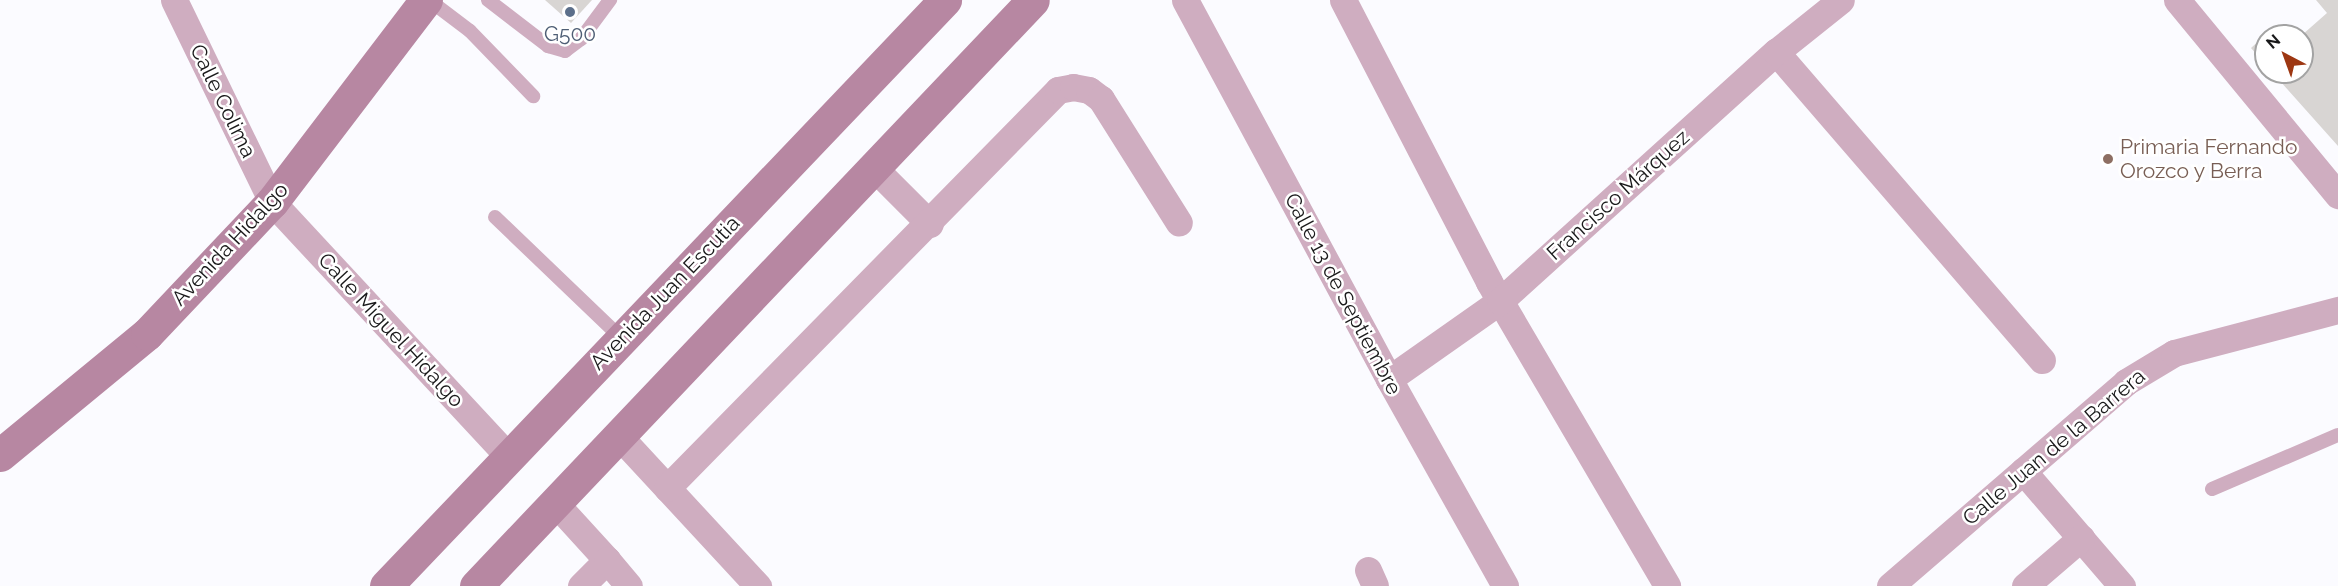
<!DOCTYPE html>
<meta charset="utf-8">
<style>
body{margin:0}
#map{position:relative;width:2338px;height:586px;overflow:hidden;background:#fbfbff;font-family:Raleway,sans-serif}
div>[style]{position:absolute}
.building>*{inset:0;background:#d8d5d3}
.service>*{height:14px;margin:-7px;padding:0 7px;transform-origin:7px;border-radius:7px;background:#cfadc0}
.minor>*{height:27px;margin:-13.5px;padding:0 13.5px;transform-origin:13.5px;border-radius:13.5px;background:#cfadc0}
.secondary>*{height:33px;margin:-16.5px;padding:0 16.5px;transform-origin:16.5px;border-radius:16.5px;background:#b787a2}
.dots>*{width:16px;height:16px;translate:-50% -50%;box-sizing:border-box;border:3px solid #fff;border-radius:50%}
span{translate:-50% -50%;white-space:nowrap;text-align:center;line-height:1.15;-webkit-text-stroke:5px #fff;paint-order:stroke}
.service-label{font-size:21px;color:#4e5e75}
.street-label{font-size:21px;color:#19191a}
.education-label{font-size:21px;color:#785e54}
.left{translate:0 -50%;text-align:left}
.north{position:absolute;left:2254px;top:24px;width:60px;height:60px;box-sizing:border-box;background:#fff;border:2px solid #a3a3a3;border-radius:50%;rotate:319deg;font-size:16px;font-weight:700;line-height:24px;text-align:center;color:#19191a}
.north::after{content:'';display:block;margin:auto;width:21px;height:27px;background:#9d3712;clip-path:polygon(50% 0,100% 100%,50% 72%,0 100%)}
</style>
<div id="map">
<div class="building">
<div style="clip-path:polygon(545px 0,592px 0,571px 23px)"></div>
<div style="clip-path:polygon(2316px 0,2338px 0,2338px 146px,2272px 72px,2302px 72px,2302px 35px,2327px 13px)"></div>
<div style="clip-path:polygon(2276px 25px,2287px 36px,2266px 36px,2266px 65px,2251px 48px)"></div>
</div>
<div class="service">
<div style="left:429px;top:0;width:51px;rotate:37.1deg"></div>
<div style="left:470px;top:31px;width:91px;rotate:45.9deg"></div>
<div style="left:488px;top:0;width:76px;rotate:37.5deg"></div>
<div style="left:548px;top:46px;width:18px;rotate:16deg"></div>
<div style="left:565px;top:51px;width:20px;rotate:-37deg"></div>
<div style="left:581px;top:39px;width:49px;rotate:-53.4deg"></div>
<div style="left:495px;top:217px;width:176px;rotate:43.8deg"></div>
<div style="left:2212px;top:489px;width:137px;rotate:-23.2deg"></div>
</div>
<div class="minor">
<div style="left:174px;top:0;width:225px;rotate:64.1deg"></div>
<div style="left:272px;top:202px;width:348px;rotate:47.1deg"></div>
<div style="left:1185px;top:0;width:430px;rotate:61.7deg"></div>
<div style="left:1389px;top:379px;width:237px;rotate:60.7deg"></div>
<div style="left:1343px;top:0;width:318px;rotate:62.6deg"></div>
<div style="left:1489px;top:282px;width:352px;rotate:59.6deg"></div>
<div style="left:2177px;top:0;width:253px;rotate:50.5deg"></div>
<div style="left:1776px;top:52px;width:407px;rotate:49.2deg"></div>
<div style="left:874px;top:168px;width:79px;rotate:45deg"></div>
<div style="left:1389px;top:379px;width:136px;rotate:-35.1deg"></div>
<div style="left:1500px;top:301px;width:372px;rotate:-42.1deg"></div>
<div style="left:1776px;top:52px;width:83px;rotate:-38.7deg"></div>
<div style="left:619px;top:436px;width:205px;rotate:47.2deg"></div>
<div style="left:2023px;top:471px;width:152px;rotate:49.3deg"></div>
<div style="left:667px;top:488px;width:558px;rotate:-45.51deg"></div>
<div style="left:1058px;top:90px;width:15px;rotate:-11deg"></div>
<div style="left:1073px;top:87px;width:16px;rotate:11deg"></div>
<div style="left:1089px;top:90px;width:15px;rotate:37deg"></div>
<div style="left:1101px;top:99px;width:146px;rotate:57.8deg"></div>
<div style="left:555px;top:503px;width:77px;rotate:47.6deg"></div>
<div style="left:1368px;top:570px;width:17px;rotate:66deg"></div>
<div style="left:581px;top:586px;width:37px;rotate:-45deg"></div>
<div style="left:607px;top:560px;width:34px;rotate:50deg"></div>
<div style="left:1890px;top:586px;width:312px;rotate:-40.8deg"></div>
<div style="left:2126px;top:382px;width:56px;rotate:-31.1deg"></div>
<div style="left:2174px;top:353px;width:170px;rotate:-14.7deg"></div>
<div style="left:2025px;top:586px;width:74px;rotate:-40.6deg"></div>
</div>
<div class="secondary">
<div style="left:0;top:455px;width:190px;rotate:-39.5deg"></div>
<div style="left:147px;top:334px;width:182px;rotate:-46.6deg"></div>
<div style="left:272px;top:202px;width:254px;rotate:-52.7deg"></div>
<div style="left:386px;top:586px;width:810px;rotate:-46.35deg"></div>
<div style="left:476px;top:586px;width:808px;rotate:-46.45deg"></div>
</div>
<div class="dots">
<div style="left:570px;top:12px;background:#5c6f8a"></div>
<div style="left:2108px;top:159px;background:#8d6e63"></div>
</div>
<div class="service-label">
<span style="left:570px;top:34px">G500</span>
</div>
<div class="street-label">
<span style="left:223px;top:101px;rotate:64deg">Calle Colima</span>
<span style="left:1618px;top:195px;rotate:-42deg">Francisco Márquez</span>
<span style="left:230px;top:244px;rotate:-47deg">Avenida Hidalgo</span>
<span style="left:665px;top:293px;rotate:-46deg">Avenida Juan Escutia</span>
<span style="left:1343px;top:294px;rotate:62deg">Calle 13 de Septiembre</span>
<span style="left:391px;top:330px;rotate:47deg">Calle Miguel Hidalgo</span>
<span style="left:2054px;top:447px;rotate:-40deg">Calle Juan de la Barrera</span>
</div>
<div class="education-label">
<span class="left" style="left:2120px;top:159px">Primaria Fernando<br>Orozco y Berra</span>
</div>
<div class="north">N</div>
</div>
